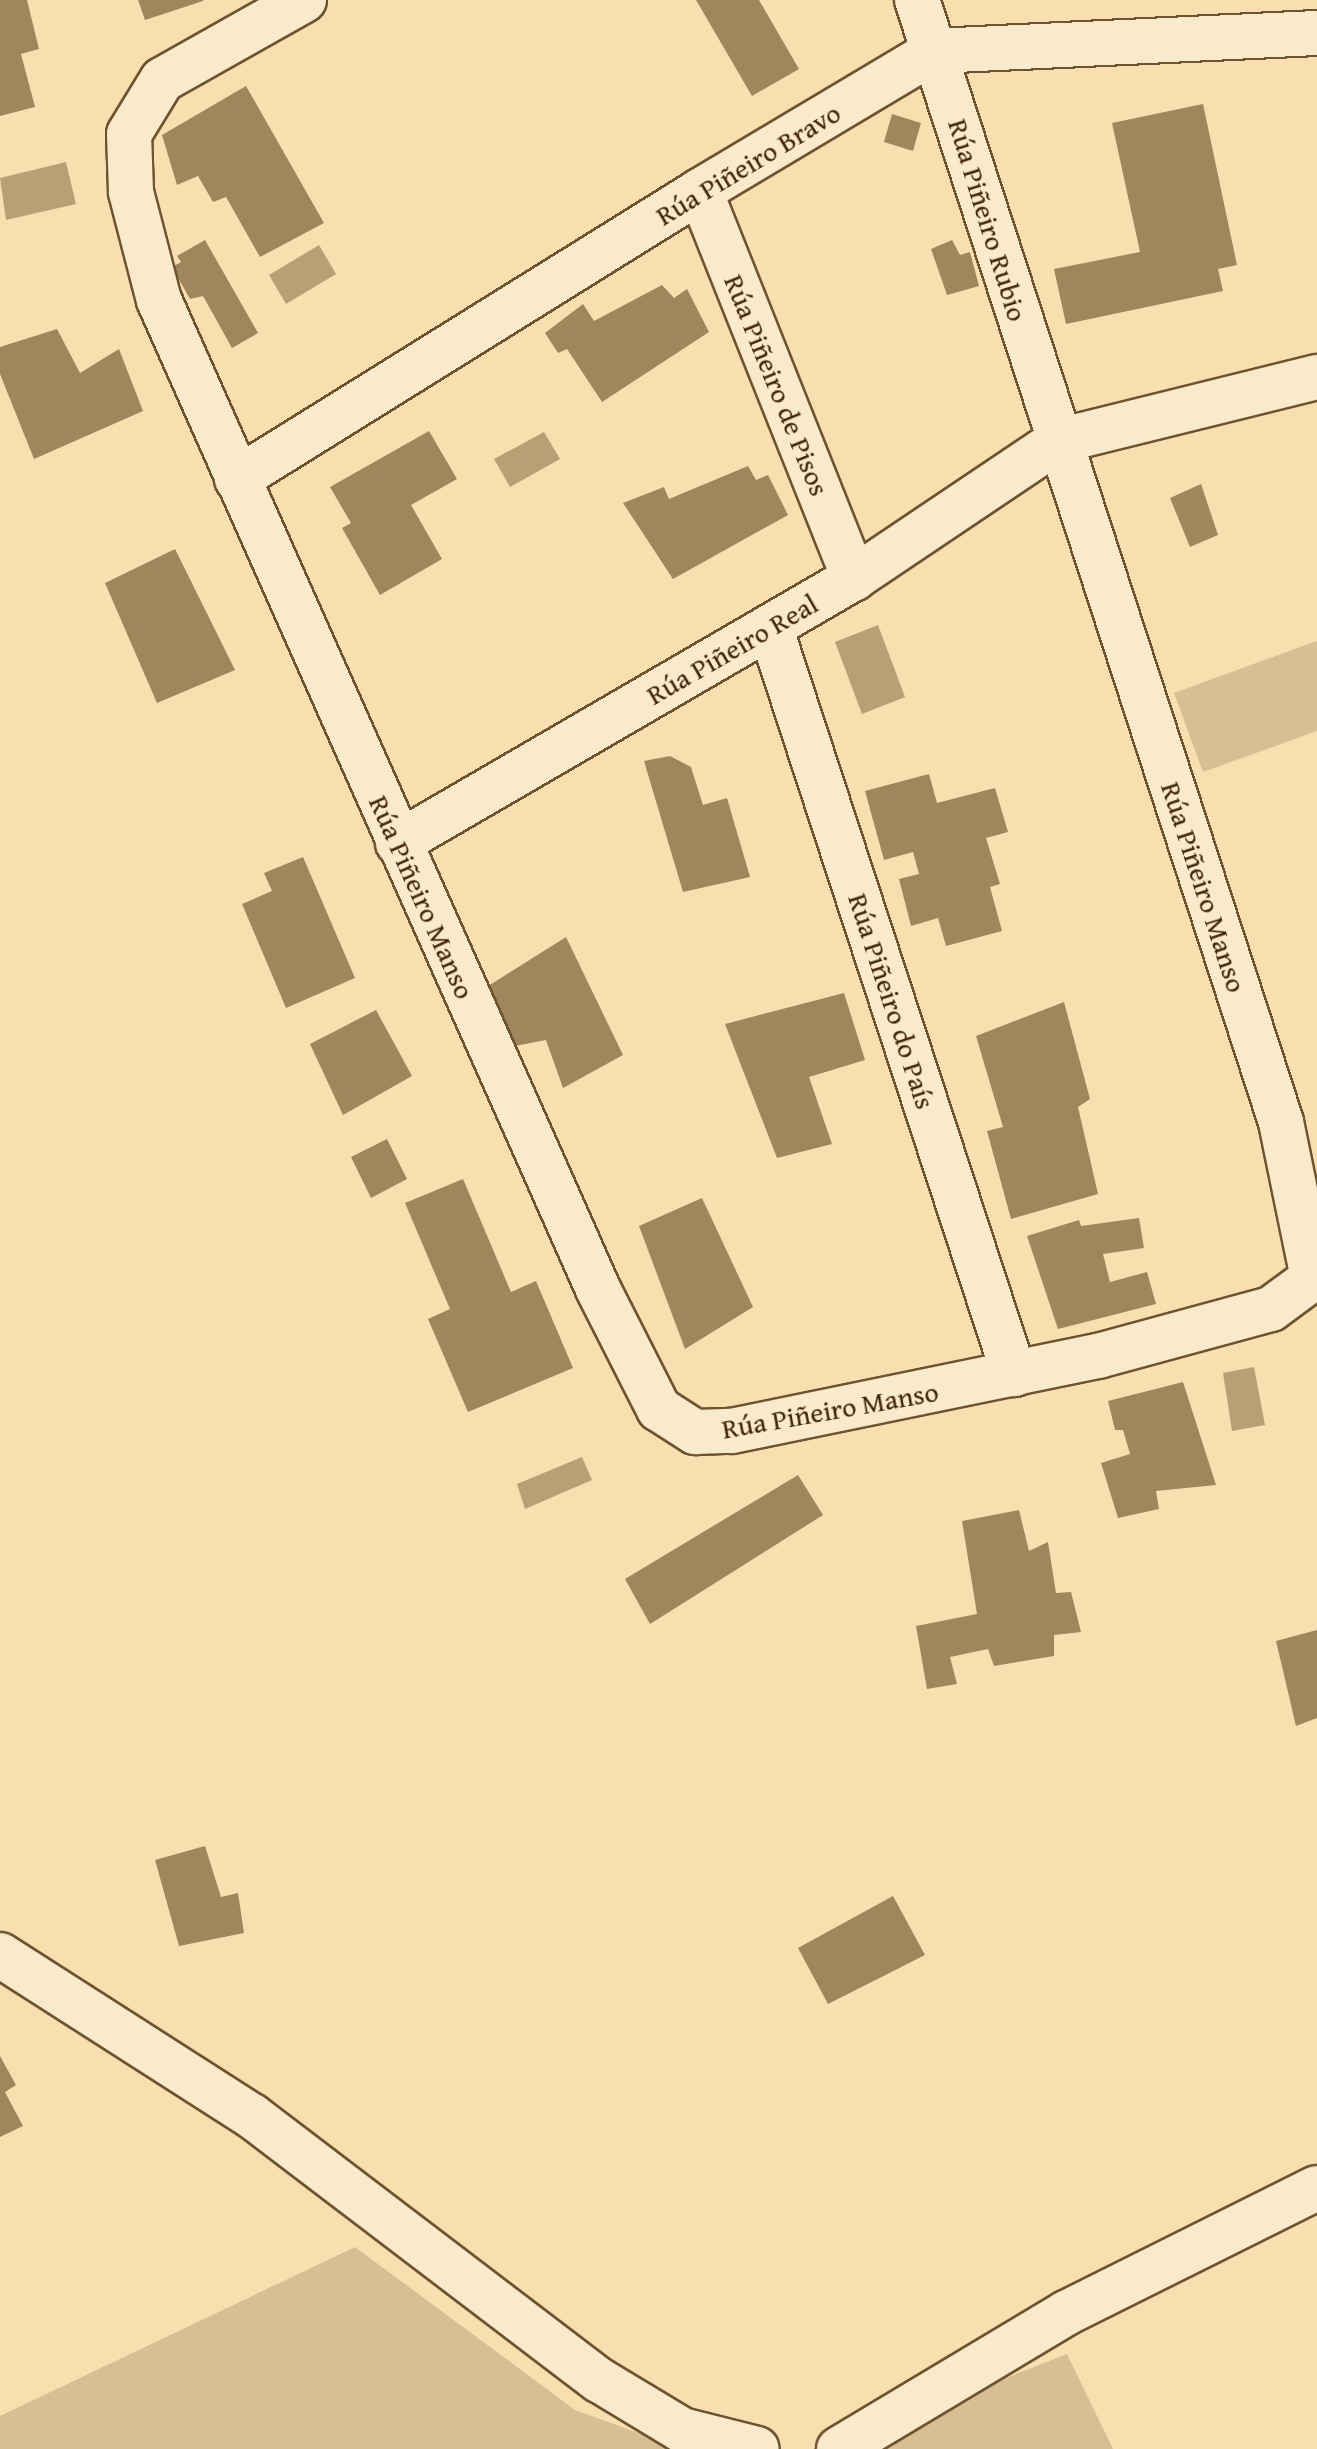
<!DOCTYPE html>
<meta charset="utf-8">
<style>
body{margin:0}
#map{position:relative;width:1317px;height:2449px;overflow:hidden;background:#f7dfb0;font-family:"Gentium Book Plus",serif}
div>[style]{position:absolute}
.green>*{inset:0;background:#d8bf93}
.water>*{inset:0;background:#b8a076}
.building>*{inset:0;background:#9f865d}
.roads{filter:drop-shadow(2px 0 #6d542f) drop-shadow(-2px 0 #6d542f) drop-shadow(0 2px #6d542f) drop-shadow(0 -2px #6d542f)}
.minor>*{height:44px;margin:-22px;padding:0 22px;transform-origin:22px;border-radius:22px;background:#faeacc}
span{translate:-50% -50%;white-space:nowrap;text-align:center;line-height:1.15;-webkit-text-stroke:8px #faeacc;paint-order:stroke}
.street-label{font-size:28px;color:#3f2504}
</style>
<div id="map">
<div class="green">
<div style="clip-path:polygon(1317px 641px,1317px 731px,1203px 772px,1174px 693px)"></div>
<div style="clip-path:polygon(355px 2247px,575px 2410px,683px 2449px,0 2449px,0 2416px)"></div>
<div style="clip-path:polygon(1067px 2354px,1113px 2449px,824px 2449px)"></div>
</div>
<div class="water">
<div style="clip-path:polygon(66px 162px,76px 204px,6px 220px,0 178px)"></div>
<div style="clip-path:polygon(319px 245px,336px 274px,286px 304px,269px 275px)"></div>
<div style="clip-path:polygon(544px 432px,560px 459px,510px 487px,494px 459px)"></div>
<div style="clip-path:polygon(878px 625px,905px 697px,862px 714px,835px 642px)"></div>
<div style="clip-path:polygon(1254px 1367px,1265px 1425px,1232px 1431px,1223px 1373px)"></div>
<div style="clip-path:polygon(582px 1457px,592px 1480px,525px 1509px,517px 1484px)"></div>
</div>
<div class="building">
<div style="clip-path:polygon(0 0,27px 0,39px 49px,21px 54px,35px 107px,0 116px)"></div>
<div style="clip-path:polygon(138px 0,203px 0,203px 1px,145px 20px)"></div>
<div style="clip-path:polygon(696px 0,759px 0,799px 69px,752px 96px)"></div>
<div style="clip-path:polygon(246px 86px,324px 223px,260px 257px,226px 197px,213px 202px,198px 176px,177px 185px,162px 135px)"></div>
<div style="clip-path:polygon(1203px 104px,1237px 265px,1218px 269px,1223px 291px,1066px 324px,1054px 269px,1140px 252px,1112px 123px)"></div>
<div style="clip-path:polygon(892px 114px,921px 123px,913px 151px,884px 142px)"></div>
<div style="clip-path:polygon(205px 240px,258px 333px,232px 348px,203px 296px,190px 299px,172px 267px,181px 262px,177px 256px)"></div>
<div style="clip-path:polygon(952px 240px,960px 255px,970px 252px,979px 286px,947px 295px,931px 249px)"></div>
<div style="clip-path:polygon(662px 285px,674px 298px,687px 289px,709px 332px,602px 402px,567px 349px,558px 353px,545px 333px,583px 304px,594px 321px)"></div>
<div style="clip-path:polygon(57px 329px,80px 373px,119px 349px,143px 411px,34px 459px,0 374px,0 347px)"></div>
<div style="clip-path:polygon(429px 431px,457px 479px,411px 505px,442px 559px,380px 595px,342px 528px,351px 523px,330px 487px)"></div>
<div style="clip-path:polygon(748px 466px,756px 480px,768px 475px,788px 515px,673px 579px,623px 503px,664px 487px,669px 499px)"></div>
<div style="clip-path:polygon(1201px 484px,1218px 535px,1190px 547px,1170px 498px)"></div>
<div style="clip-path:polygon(175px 549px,235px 670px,157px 703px,105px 583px)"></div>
<div style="clip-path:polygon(670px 756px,691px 767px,703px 805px,727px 798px,750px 877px,683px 892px,644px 761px)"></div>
<div style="clip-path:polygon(929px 774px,937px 803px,995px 788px,1008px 832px,986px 838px,1000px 884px,990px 887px,1002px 931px,946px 946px,938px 918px,911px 926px,899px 879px,919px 874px,913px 852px,884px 860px,865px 791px)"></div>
<div style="clip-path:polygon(303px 857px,355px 978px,286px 1008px,242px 904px,272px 891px,264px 873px)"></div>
<div style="clip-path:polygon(566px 937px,623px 1055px,563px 1088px,546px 1040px,510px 1047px,488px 986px)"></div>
<div style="clip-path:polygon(844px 993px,865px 1060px,809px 1077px,832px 1144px,777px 1158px,725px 1024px)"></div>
<div style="clip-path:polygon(1064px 1002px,1090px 1099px,1078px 1107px,1098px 1194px,1011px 1219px,987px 1131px,1003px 1127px,976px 1036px)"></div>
<div style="clip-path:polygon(376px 1010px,412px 1076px,343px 1115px,310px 1044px)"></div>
<div style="clip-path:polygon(387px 1139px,407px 1179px,371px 1198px,351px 1157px)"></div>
<div style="clip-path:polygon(463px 1179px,511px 1292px,536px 1281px,573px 1368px,468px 1412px,428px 1319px,450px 1309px,405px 1203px)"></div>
<div style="clip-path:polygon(702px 1198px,753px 1307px,685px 1349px,639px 1226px)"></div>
<div style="clip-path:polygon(1139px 1218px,1144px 1248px,1103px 1254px,1110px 1282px,1147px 1272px,1156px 1304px,1058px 1329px,1027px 1236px,1079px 1220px,1081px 1226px)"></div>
<div style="clip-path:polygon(1183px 1382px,1216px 1485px,1156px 1491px,1159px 1509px,1118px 1518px,1101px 1463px,1130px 1454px,1123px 1430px,1115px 1430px,1108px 1401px)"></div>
<div style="clip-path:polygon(798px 1475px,823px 1515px,650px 1624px,625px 1579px)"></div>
<div style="clip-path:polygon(1019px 1510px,1029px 1551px,1048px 1542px,1056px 1593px,1071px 1592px,1081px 1632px,1054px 1635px,1054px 1656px,994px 1666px,988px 1649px,950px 1657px,957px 1684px,927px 1689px,916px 1626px,977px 1614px,962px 1521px)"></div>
<div style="clip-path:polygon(1317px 1630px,1317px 1718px,1296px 1726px,1276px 1641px)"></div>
<div style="clip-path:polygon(205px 1846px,221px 1897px,238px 1893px,244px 1933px,179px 1946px,155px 1860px)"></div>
<div style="clip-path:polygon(893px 1896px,925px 1955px,828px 2004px,798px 1948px)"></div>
<div style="clip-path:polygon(0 2056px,16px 2085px,5px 2092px,23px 2126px,0 2137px)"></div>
</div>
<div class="roads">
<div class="minor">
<div style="left:304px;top:0;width:163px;rotate:150.6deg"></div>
<div style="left:162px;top:80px;width:63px;rotate:121.4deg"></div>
<div style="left:129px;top:134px;width:58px;rotate:88deg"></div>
<div style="left:131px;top:192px;width:112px;rotate:75.5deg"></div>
<div style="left:159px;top:300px;width:1082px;rotate:66.06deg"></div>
<div style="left:598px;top:1289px;width:135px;rotate:63.1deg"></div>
<div style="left:659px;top:1409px;width:43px;rotate:32.6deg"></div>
<div style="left:695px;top:1432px;width:37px;rotate:-2deg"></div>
<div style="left:732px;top:1431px;width:374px;rotate:-11.6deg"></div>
<div style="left:1098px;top:1356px;width:179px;rotate:-15.2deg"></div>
<div style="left:1271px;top:1309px;width:52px;rotate:-36.4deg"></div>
<div style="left:1313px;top:1278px;width:159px;rotate:-101.6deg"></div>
<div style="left:1281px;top:1122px;width:1180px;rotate:-107.97deg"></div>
<div style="left:700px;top:191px;width:417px;rotate:68.3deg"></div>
<div style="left:237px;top:479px;width:545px;rotate:-31.88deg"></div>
<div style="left:700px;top:191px;width:274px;rotate:-30.8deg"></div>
<div style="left:935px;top:51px;width:382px;rotate:-2.7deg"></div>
<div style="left:770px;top:627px;width:786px;rotate:71.91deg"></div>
<div style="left:398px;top:843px;width:527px;rotate:-30.16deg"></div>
<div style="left:854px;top:578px;width:246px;rotate:-33.9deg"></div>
<div style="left:1058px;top:441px;width:267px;rotate:-13.9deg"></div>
<div style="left:0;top:1955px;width:299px;rotate:32.6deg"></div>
<div style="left:252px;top:2116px;width:436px;rotate:37.3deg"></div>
<div style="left:599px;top:2380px;width:97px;rotate:31.1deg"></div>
<div style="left:682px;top:2430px;width:77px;rotate:14.2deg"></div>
<div style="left:839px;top:2449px;width:265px;rotate:-30.9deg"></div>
<div style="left:1066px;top:2313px;width:280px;rotate:-26.5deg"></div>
</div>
</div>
<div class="street-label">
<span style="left:748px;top:164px;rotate:-31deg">Rúa Piñeiro Bravo</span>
<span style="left:988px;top:220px;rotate:73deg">Rúa Piñeiro Rubio</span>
<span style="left:777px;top:385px;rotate:68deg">Rúa Piñeiro de Pisos</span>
<span style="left:732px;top:649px;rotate:-30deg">Rúa Piñeiro Real</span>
<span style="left:1204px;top:887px;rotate:72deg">Rúa Piñeiro Manso</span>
<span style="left:422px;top:897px;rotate:66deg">Rúa Piñeiro Manso</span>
<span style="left:892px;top:1001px;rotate:72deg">Rúa Piñeiro do País</span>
<span style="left:830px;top:1410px;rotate:-10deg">Rúa Piñeiro Manso</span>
</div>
</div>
